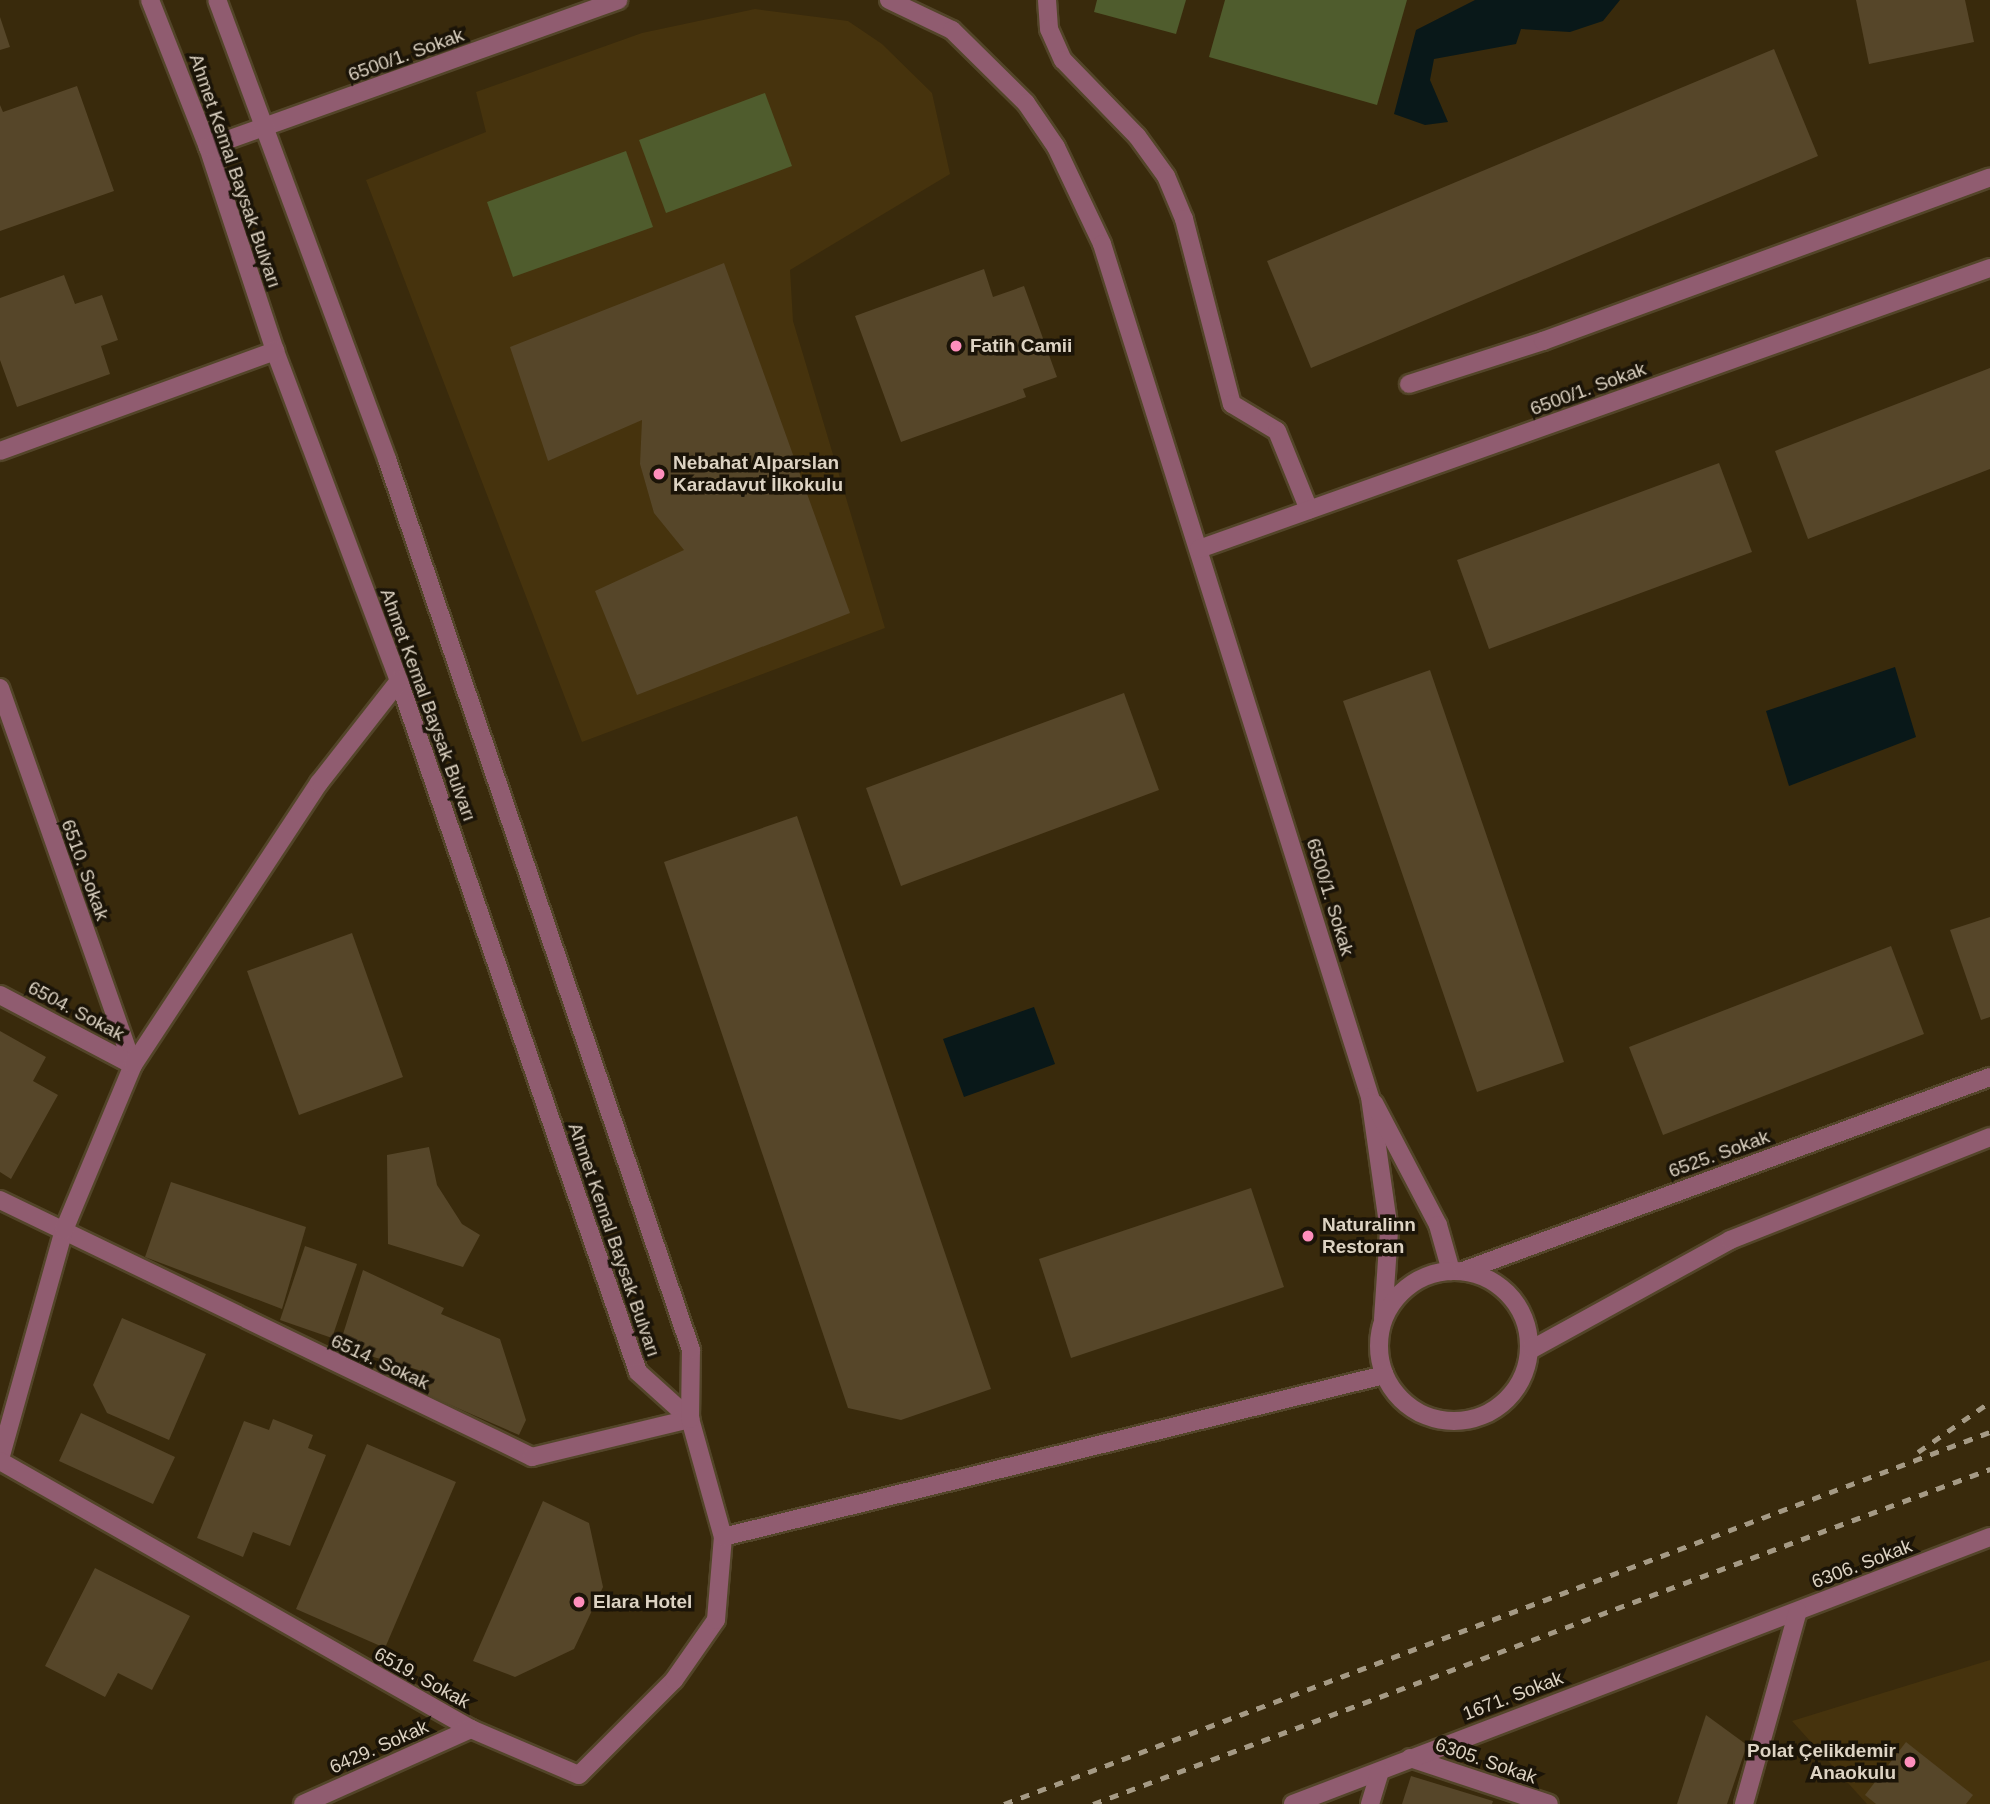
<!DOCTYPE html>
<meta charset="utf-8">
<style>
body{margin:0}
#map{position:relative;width:1990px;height:1804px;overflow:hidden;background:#392a0c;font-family:Arial,sans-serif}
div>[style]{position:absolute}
.built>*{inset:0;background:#46330d}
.green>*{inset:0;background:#4f5c2d}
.water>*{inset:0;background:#091819}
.building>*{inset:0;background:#564629}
.roads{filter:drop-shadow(2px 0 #534529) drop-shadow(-2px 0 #534529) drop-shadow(0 2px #534529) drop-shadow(0 -2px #534529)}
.minor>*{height:18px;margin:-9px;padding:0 9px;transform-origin:9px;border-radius:9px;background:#905c70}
.minor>.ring{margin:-9px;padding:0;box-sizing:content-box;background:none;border:18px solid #905c70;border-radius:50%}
.rail>*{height:5px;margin-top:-2.5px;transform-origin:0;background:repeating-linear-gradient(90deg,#a59a85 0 9px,transparent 0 18px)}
.dots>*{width:19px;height:19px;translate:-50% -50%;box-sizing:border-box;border:4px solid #1b1408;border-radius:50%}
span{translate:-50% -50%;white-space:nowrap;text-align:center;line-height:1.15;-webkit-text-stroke:7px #1b1408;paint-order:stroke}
.street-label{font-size:19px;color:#ddd3c3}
.poi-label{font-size:19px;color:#ddd3c3;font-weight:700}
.left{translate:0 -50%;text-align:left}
.right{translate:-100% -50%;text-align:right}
</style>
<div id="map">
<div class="built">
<div style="clip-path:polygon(755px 9px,848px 21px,882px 44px,932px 93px,950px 174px,790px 270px,793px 321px,885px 628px,582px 742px,366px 180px,486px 132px,476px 92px,642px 33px)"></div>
<div style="clip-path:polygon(1990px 1660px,1990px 1804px,1867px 1804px,1792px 1721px)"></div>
</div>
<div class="green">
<div style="clip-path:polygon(1097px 0,1186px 0,1176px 34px,1094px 12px)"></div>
<div style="clip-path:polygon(1225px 0,1407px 0,1377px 105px,1209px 57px)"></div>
<div style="clip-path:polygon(765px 93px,792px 166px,666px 213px,639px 140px)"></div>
<div style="clip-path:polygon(626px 151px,653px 227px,513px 277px,487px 202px)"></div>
</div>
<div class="water">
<div style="clip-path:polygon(1475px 0,1620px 0,1603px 21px,1570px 32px,1521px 29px,1516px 44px,1434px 59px,1430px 80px,1448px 122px,1425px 125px,1394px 114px,1416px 30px)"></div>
<div style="clip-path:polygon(1895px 667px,1916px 737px,1789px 786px,1766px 711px)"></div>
<div style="clip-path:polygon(1034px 1007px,1055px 1064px,964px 1097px,943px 1039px)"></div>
</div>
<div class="building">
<div style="clip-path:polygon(1856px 0,1965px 0,1974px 42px,1869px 64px)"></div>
<div style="clip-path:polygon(0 17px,10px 47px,0 50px)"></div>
<div style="clip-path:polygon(1774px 49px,1818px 156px,1311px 368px,1267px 261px)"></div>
<div style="clip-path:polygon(77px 86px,114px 191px,0 231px,0 105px,3px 112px)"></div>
<div style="clip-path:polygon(724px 263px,850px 613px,637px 695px,595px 591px,684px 550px,654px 513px,640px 464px,642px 420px,548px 461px,510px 347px)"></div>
<div style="clip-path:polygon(984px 269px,993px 297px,1024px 286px,1057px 377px,1023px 389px,1026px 397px,901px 442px,855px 316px)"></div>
<div style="clip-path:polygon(64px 275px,75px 304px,102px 295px,118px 340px,101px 346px,110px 374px,17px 407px,0 360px,0 298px)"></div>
<div style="clip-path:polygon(1990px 368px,1990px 469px,1808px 539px,1775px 451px)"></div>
<div style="clip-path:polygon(1719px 463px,1752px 552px,1489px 649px,1457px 560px)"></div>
<div style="clip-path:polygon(1430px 670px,1564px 1062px,1477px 1092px,1343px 701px)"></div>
<div style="clip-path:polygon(1124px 693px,1159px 790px,901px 886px,866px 788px)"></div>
<div style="clip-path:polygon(797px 816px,991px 1389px,901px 1420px,848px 1408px,664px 862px)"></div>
<div style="clip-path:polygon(1990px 917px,1990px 1017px,1981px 1020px,1950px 930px)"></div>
<div style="clip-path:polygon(352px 933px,403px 1077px,299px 1115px,247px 971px)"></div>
<div style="clip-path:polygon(1891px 946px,1924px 1034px,1663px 1135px,1629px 1047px)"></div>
<div style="clip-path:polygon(0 1031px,46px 1057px,33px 1081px,58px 1095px,11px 1179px,0 1172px)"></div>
<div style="clip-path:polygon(429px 1147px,437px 1185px,462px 1224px,480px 1235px,463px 1267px,388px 1244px,387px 1155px)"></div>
<div style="clip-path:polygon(171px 1182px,306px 1227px,282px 1309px,145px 1257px)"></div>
<div style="clip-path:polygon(1251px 1188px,1284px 1287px,1071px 1358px,1039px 1259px)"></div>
<div style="clip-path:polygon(305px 1246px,357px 1264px,332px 1338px,280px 1320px)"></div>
<div style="clip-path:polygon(363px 1270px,444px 1308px,441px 1314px,500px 1339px,526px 1420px,519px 1435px,423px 1393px,422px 1371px,339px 1347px)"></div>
<div style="clip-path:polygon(122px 1318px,206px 1354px,169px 1440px,107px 1413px,93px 1385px)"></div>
<div style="clip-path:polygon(81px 1413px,175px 1457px,153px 1504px,59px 1461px)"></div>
<div style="clip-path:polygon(273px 1419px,313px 1435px,308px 1448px,326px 1455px,290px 1546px,253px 1532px,243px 1557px,197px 1538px,244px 1421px,269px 1430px)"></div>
<div style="clip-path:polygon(367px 1444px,456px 1482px,385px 1648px,296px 1609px)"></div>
<div style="clip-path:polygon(543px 1501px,589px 1523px,603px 1587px,574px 1649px,515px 1677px,473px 1661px)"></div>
<div style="clip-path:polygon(95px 1568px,190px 1616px,152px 1690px,118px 1673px,105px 1697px,45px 1666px)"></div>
<div style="clip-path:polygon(1706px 1715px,1747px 1745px,1727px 1804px,1677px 1804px)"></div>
<div style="clip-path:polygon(1906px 1742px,1973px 1795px,1966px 1804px,1876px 1804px,1865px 1795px)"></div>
<div style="clip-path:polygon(1411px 1776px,1493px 1801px,1492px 1804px,1402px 1804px)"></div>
</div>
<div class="roads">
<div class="minor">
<div style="left:150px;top:0;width:158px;rotate:68.5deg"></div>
<div style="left:208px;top:147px;width:215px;rotate:71.8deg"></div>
<div style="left:275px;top:351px;width:353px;rotate:69.4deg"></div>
<div style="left:399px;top:681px;width:731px;rotate:70.92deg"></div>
<div style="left:638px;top:1372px;width:70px;rotate:42.1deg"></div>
<div style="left:889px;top:0;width:70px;rotate:25.5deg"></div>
<div style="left:952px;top:30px;width:104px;rotate:44.6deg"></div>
<div style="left:1026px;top:103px;width:53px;rotate:55.7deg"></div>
<div style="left:1056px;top:147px;width:107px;rotate:64.6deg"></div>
<div style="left:1102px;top:244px;width:894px;rotate:72.56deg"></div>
<div style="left:1370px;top:1097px;width:135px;rotate:81.9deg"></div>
<div style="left:1389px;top:1231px;width:88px;rotate:93.9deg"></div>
<div style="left:1047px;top:0;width:29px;rotate:86deg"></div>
<div style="left:1049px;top:29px;width:34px;rotate:66deg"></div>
<div style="left:1063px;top:60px;width:106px;rotate:45.8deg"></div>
<div style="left:1137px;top:136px;width:49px;rotate:54.1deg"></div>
<div style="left:1166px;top:176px;width:47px;rotate:67.3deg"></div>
<div style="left:1184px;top:219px;width:191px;rotate:75.5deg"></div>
<div style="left:1232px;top:404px;width:52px;rotate:31deg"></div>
<div style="left:1277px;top:431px;width:85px;rotate:67.9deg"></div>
<div style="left:208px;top:147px;width:436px;rotate:-19.7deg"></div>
<div style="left:1409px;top:384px;width:141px;rotate:-17.8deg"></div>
<div style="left:1543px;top:341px;width:476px;rotate:-20.1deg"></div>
<div style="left:0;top:451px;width:293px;rotate:-20deg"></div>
<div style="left:1199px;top:549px;width:839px;rotate:-19.56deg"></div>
<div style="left:0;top:688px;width:400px;rotate:70.6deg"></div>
<div style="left:0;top:995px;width:150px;rotate:27.8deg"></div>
<div style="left:1374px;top:1103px;width:138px;rotate:62.3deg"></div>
<div style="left:1438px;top:1225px;width:48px;rotate:74.2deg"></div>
<div style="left:0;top:1200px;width:591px;rotate:25.78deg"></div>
<div style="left:532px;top:1457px;width:163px;rotate:-13.5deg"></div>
<div class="ring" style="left:1379px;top:1271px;width:132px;height:132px"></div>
<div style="left:1463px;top:1271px;width:562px;rotate:-20.21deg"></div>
<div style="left:1532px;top:1349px;width:226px;rotate:-28.8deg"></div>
<div style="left:1730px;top:1240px;width:280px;rotate:-21.6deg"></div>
<div style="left:0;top:1459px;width:238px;rotate:-74.4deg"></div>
<div style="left:64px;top:1230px;width:179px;rotate:-67.3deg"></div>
<div style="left:133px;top:1065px;width:338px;rotate:-56.6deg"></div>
<div style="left:319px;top:783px;width:130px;rotate:-51.9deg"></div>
<div style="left:0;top:1461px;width:542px;rotate:29.64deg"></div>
<div style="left:471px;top:1729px;width:117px;rotate:23.1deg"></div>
<div style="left:579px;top:1775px;width:134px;rotate:-45deg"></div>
<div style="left:674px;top:1680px;width:73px;rotate:-55deg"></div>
<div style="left:716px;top:1620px;width:83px;rotate:-85.2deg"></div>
<div style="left:723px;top:1537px;width:123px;rotate:-105.6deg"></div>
<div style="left:690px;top:1419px;width:69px;rotate:-89.2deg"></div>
<div style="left:691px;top:1350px;width:941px;rotate:-108.84deg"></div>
<div style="left:387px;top:459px;width:489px;rotate:-110.3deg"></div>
<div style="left:723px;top:1537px;width:681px;rotate:-13.77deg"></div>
<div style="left:1410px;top:1758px;width:146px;rotate:18.3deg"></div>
<div style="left:303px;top:1804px;width:184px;rotate:-24.1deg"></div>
<div style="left:1293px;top:1804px;width:746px;rotate:-20.96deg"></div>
<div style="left:1370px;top:1804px;width:34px;rotate:-73deg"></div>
<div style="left:1744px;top:1804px;width:200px;rotate:-74.4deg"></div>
</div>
</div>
<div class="rail">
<div style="left:1918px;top:1452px;width:88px;rotate:-34.8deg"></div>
<div style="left:1004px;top:1804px;width:1054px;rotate:-20.67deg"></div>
<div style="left:1093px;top:1804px;width:958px;rotate:-20.48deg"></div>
</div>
<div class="dots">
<div style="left:956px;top:346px;background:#fe8ebc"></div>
<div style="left:659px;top:474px;background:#fe8ebc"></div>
<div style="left:1308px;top:1236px;background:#fe8ebc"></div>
<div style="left:579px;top:1602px;background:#fe8ebc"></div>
<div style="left:1910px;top:1762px;background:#fe8ebc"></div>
</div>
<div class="street-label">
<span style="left:406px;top:55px;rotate:-20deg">6500/1. Sokak</span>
<span style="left:235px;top:171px;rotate:71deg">Ahmet Kemal Baysak Bulvarı</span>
<span style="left:1588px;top:389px;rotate:-20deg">6500/1. Sokak</span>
<span style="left:428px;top:705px;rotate:70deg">Ahmet Kemal Baysak Bulvarı</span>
<span style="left:85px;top:870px;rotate:70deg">6510. Sokak</span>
<span style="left:1330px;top:897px;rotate:73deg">6500/1. Sokak</span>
<span style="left:76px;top:1011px;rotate:28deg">6504. Sokak</span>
<span style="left:1719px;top:1154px;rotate:-20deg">6525. Sokak</span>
<span style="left:614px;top:1240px;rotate:71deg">Ahmet Kemal Baysak Bulvarı</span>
<span style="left:380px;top:1362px;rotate:25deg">6514. Sokak</span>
<span style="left:1862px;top:1564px;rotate:-21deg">6306. Sokak</span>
<span style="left:422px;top:1678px;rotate:29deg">6519. Sokak</span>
<span style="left:1513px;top:1696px;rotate:-21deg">1671. Sokak</span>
<span style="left:379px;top:1747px;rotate:-24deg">6429. Sokak</span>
<span style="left:1486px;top:1761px;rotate:19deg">6305. Sokak</span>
</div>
<div class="poi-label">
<span class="left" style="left:970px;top:346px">Fatih Camii</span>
<span class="left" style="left:673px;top:474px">Nebahat Alparslan<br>Karadavut İlkokulu</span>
<span class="left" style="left:1322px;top:1236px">Naturalinn<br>Restoran</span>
<span class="left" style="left:593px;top:1602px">Elara Hotel</span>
<span class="right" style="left:1896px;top:1762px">Polat Çelikdemir<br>Anaokulu</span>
</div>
</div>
